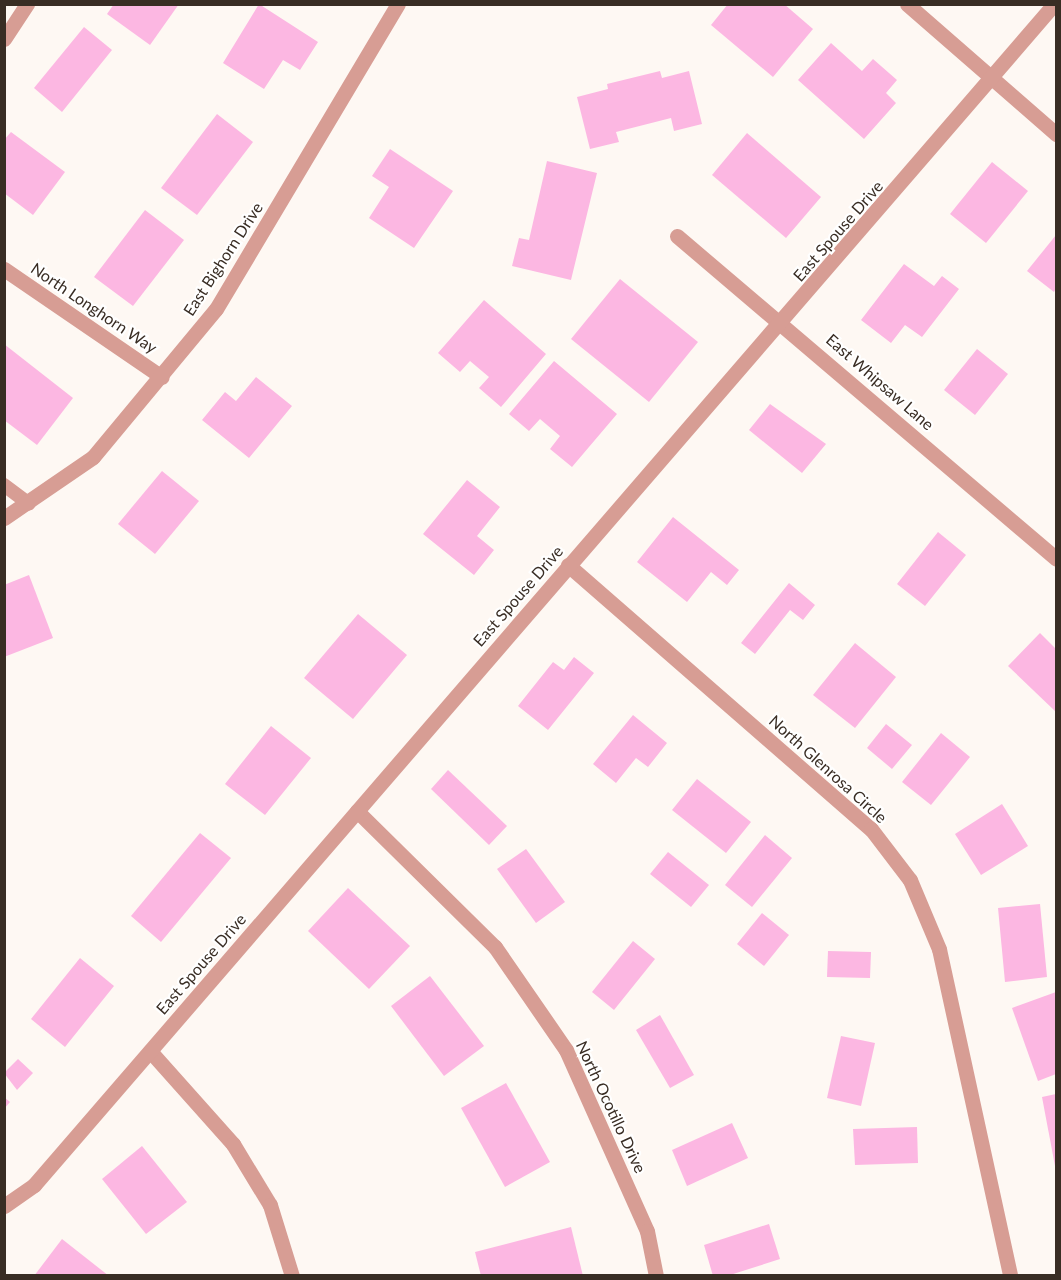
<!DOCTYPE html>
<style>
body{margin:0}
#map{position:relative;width:1061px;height:1280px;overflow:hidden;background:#fef8f3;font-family:Lato,sans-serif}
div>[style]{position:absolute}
.building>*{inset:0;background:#fcb7e2}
.lane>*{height:14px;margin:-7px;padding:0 7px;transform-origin:7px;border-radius:7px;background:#d79d94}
.street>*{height:15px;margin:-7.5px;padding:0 7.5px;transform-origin:7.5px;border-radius:7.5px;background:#d79d94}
span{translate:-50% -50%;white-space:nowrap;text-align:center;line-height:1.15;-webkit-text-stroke:4.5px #fff;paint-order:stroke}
.street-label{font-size:16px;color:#392d24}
.frame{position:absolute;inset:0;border:6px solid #392d24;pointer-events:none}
</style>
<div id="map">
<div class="building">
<div style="clip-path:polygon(114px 4px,179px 4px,150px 45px,107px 14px)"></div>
<div style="clip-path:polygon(259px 4px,318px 42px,300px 70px,283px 60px,264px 89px,223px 63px)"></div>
<div style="clip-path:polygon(728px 4px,784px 4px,813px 29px,773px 77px,711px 25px)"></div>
<div style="clip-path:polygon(84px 27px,112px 50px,62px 112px,34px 88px)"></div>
<div style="clip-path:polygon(831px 43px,862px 71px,873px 59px,897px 80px,886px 93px,896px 103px,864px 139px,798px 80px)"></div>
<div style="clip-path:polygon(660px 71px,662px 78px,689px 71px,702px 124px,674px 131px,671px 118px,616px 132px,619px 142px,590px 149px,577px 97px,608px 89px,607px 84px)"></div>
<div style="clip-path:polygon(217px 114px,253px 142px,197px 215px,161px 188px)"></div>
<div style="clip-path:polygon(11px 132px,65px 172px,33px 215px,4px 193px,4px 140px)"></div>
<div style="clip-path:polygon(747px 133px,821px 197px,786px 238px,712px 175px)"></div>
<div style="clip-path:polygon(390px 149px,453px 191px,414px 248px,369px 218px,389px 187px,372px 176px)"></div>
<div style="clip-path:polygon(547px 161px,597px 173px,571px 280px,512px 266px,519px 238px,529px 240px)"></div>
<div style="clip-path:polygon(992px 162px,1028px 191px,986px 243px,950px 214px)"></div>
<div style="clip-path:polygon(145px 210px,184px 240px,133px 306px,94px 277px)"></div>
<div style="clip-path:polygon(1056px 235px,1056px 288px,1054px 292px,1027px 271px)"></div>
<div style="clip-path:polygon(904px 264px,934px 286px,942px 276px,959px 289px,922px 337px,905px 325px,891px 343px,861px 320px)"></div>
<div style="clip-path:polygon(620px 279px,698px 342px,649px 402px,571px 339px)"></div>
<div style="clip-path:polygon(484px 300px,546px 354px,501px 407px,479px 388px,489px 377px,470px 361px,460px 372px,438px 353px)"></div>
<div style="clip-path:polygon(4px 344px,73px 398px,37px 445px,4px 420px)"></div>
<div style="clip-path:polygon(977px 349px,1008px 374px,975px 415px,944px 390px)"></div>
<div style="clip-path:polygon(554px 361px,617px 414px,572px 467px,550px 449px,560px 436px,540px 419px,529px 431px,509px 414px)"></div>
<div style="clip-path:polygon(256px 377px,292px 406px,249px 458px,202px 420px,225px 392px,236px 401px)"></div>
<div style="clip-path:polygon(770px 404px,826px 444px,802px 473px,749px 430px)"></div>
<div style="clip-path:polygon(162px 471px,199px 501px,155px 554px,118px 524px)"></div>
<div style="clip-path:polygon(467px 480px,500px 507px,477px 536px,494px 550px,474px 575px,423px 534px)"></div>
<div style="clip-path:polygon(673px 517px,739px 570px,727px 585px,711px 572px,687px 602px,637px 562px)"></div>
<div style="clip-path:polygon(938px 532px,966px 555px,925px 606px,897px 584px)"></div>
<div style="clip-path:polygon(29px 575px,53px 638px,4px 657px,4px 585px)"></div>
<div style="clip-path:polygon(789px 583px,815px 605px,803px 620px,790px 610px,755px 654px,741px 643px)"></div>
<div style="clip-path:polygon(358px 614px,407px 655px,353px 719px,304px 678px)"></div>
<div style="clip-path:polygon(1040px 633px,1056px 649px,1056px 712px,1008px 666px)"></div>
<div style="clip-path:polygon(855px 643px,896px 677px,855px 728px,813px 695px)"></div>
<div style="clip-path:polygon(574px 657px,594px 673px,548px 730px,518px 706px,553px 662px,564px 670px)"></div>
<div style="clip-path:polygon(633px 715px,667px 743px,648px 767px,636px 758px,616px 783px,593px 764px)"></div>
<div style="clip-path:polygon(886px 724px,912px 745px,892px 769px,867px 748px)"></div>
<div style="clip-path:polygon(271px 726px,311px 758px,265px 815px,225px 784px)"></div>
<div style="clip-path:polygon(941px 733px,970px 757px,931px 805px,902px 782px)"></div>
<div style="clip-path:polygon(448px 770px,507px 826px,489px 845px,431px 789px)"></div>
<div style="clip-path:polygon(697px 779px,751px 822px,726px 853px,672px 810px)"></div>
<div style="clip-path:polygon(1002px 804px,1028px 846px,981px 875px,955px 834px)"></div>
<div style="clip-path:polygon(200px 833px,231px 858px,161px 942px,131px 916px)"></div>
<div style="clip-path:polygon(765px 835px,792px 858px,752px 907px,725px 885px)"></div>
<div style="clip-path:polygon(526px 849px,565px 902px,536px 923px,497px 869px)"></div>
<div style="clip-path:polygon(668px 852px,709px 885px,691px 907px,650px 874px)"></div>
<div style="clip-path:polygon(348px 888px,410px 946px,369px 989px,308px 931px)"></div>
<div style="clip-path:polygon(1040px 904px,1047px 977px,1005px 982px,998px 908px)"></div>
<div style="clip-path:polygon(762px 913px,789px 935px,764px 966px,737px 944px)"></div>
<div style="clip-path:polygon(633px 941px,655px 959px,614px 1010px,592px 992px)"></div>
<div style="clip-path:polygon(828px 951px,871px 952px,870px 978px,827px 977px)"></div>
<div style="clip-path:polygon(80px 958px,114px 986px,65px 1047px,31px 1019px)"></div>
<div style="clip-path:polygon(430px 976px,484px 1046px,444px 1076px,391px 1006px)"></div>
<div style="clip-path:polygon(1056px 992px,1056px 1074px,1038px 1081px,1012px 1008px)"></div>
<div style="clip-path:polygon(660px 1015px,694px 1075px,670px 1088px,636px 1030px)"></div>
<div style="clip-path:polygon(841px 1036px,875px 1043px,861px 1106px,827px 1098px)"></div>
<div style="clip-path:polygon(18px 1059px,33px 1073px,17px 1090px,4px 1073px)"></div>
<div style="clip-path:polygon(506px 1083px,550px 1162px,505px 1187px,461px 1108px)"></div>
<div style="clip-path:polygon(1056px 1094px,1056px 1166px,1055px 1166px,1042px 1097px)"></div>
<div style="clip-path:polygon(4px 1097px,10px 1102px,4px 1109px)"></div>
<div style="clip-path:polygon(732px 1123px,748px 1158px,687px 1186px,672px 1150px)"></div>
<div style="clip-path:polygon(917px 1127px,918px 1163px,855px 1165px,853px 1129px)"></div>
<div style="clip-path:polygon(142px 1146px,187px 1202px,146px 1234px,102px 1179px)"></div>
<div style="clip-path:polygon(769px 1224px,780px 1259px,727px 1276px,713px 1276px,704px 1245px)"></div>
<div style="clip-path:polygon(571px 1227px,583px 1276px,481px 1276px,475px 1252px)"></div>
<div style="clip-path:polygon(62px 1239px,109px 1276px,34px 1276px)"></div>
</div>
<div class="lane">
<div style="left:4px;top:485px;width:31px;rotate:37deg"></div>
</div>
<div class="street">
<div style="left:907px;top:4px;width:198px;rotate:41.1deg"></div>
<div style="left:4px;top:39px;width:42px;rotate:-56.7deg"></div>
<div style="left:677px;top:236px;width:498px;rotate:40.4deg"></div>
<div style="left:4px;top:269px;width:191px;rotate:34.4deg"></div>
<div style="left:4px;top:518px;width:108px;rotate:-34.4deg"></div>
<div style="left:93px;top:457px;width:192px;rotate:-50.3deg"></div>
<div style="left:216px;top:309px;width:355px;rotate:-59.2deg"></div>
<div style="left:568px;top:565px;width:402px;rotate:41.1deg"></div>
<div style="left:871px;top:829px;width:64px;rotate:52.6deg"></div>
<div style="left:910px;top:880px;width:75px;rotate:67.2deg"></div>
<div style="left:939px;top:949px;width:335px;rotate:77.7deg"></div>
<div style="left:357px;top:811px;width:194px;rotate:44.6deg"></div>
<div style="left:495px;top:947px;width:125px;rotate:55.4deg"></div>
<div style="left:566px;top:1050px;width:198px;rotate:65.9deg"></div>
<div style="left:647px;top:1231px;width:46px;rotate:78.7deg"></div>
<div style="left:150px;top:1051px;width:125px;rotate:48.3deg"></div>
<div style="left:233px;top:1144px;width:71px;rotate:58.8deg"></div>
<div style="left:270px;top:1205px;width:74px;rotate:72.8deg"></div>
<div style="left:4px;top:1206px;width:37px;rotate:-35deg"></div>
<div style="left:34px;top:1185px;width:1561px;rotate:-49.18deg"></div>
</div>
<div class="street-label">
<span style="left:838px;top:231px;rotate:-49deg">East Spouse Drive</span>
<span style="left:223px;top:259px;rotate:-57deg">East Bighorn Drive</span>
<span style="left:94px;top:308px;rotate:34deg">North Longhorn Way</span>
<span style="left:880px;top:382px;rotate:41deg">East Whipsaw Lane</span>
<span style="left:518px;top:596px;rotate:-49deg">East Spouse Drive</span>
<span style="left:828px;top:769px;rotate:42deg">North Glenrosa Circle</span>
<span style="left:201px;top:964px;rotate:-49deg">East Spouse Drive</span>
<span style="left:611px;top:1107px;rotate:65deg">North Ocotillo Drive</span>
</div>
<div class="frame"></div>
</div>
